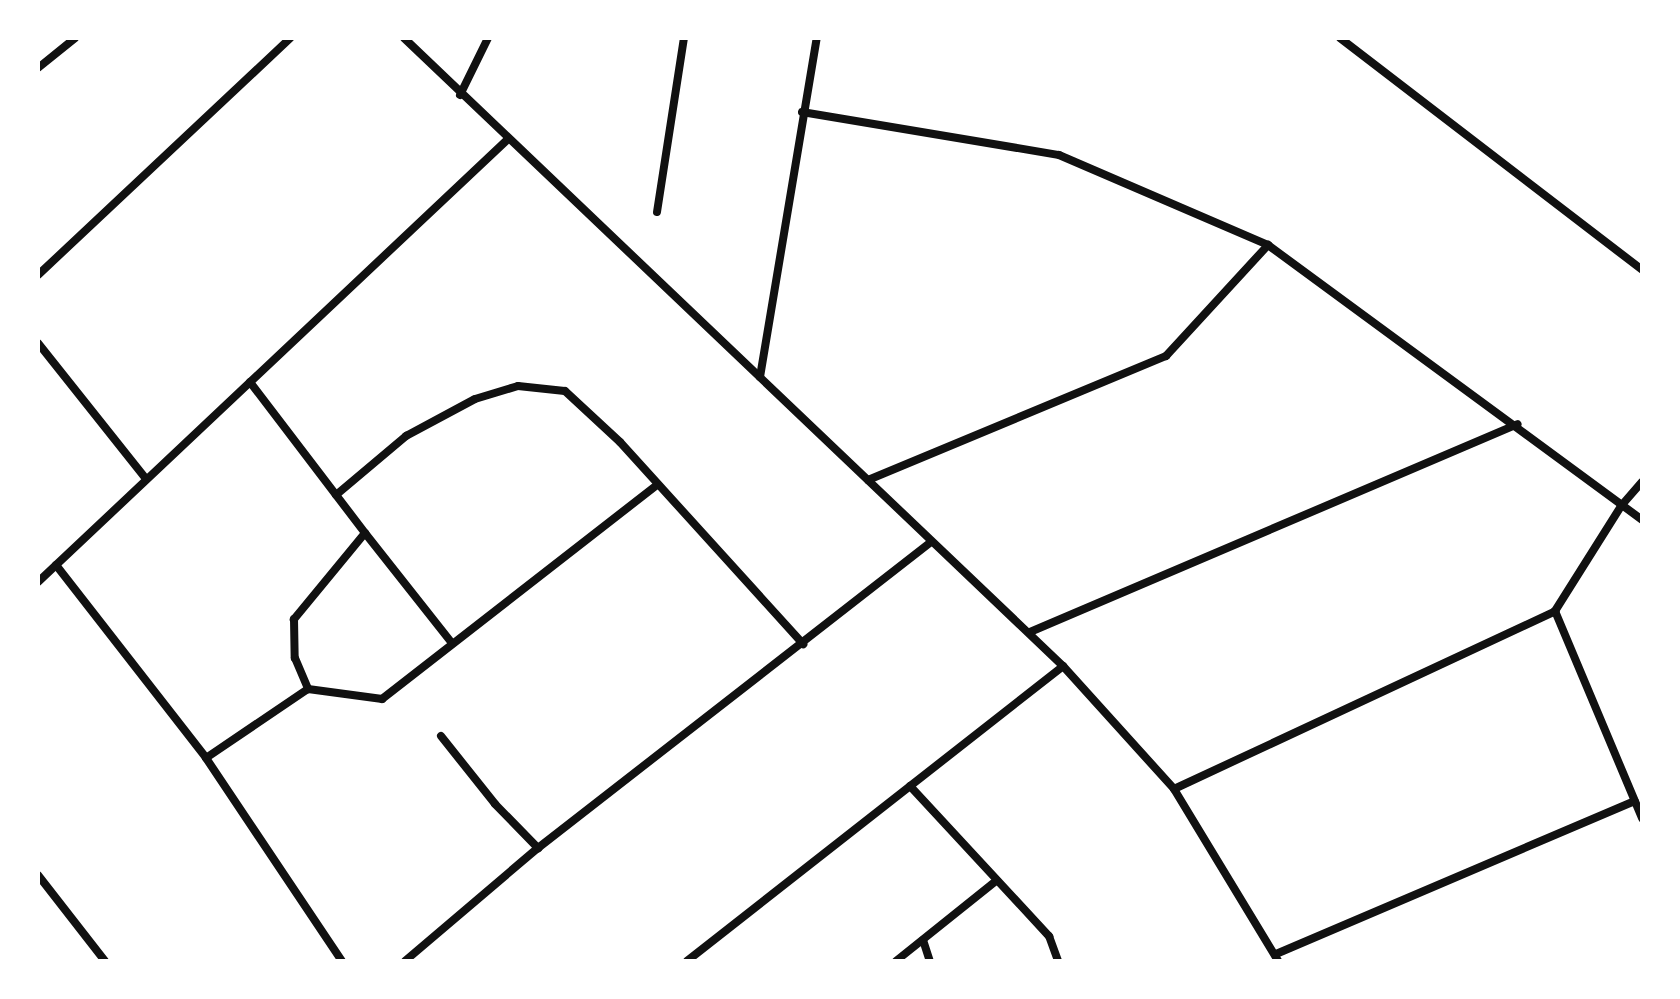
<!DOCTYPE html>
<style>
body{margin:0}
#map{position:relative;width:1680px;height:999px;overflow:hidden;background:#fff;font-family:"IBM Plex Sans",sans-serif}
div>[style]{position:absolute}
.minor>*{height:8px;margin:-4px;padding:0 4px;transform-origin:4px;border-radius:4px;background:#111}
span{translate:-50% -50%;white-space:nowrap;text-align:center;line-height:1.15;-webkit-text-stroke:8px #fff;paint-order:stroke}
.frame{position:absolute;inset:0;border:40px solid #fff;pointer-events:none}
</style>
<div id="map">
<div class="minor">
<div style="left:404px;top:38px;width:910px;rotate:43.62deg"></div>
<div style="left:1063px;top:666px;width:166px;rotate:47.9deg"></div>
<div style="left:1174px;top:789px;width:201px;rotate:58.8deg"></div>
<div style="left:1340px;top:38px;width:381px;rotate:37.5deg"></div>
<div style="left:38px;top:68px;width:48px;rotate:-39deg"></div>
<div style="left:460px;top:95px;width:64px;rotate:-63.8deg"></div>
<div style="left:802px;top:112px;width:261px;rotate:9.5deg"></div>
<div style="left:1059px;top:155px;width:228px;rotate:23.3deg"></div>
<div style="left:1268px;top:245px;width:464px;rotate:36.3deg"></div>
<div style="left:657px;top:212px;width:176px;rotate:-81.2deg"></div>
<div style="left:38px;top:275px;width:346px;rotate:-43.2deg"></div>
<div style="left:38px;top:343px;width:174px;rotate:51.5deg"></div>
<div style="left:760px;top:377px;width:344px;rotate:-80.5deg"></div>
<div style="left:250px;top:382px;width:190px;rotate:52.7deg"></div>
<div style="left:365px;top:533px;width:112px;rotate:129.5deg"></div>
<div style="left:294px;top:619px;width:39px;rotate:89deg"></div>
<div style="left:295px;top:658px;width:34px;rotate:67deg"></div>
<div style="left:868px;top:480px;width:323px;rotate:-22.6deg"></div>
<div style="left:1166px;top:356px;width:151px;rotate:-47.4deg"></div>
<div style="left:336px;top:495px;width:92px;rotate:-40.1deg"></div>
<div style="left:406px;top:436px;width:78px;rotate:-28.2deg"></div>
<div style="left:475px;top:399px;width:45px;rotate:-16.8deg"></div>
<div style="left:518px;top:386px;width:47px;rotate:6.1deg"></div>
<div style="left:565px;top:391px;width:75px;rotate:42.8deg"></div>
<div style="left:620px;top:442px;width:273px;rotate:47.8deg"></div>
<div style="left:365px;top:533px;width:140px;rotate:51.7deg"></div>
<div style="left:56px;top:565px;width:244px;rotate:52.1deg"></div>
<div style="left:206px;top:758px;width:244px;rotate:56.2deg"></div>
<div style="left:38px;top:582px;width:643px;rotate:-43.3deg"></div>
<div style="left:1555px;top:611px;width:225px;rotate:67.2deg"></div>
<div style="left:1030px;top:632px;width:530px;rotate:-23.09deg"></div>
<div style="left:441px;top:736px;width:87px;rotate:51.5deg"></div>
<div style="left:495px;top:804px;width:62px;rotate:45.7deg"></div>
<div style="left:206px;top:758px;width:123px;rotate:-34.1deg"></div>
<div style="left:308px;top:689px;width:75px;rotate:7.7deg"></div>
<div style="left:382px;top:699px;width:347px;rotate:-37.9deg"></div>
<div style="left:910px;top:786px;width:205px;rotate:47.2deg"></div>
<div style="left:1049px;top:936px;width:27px;rotate:70deg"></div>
<div style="left:1174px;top:789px;width:421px;rotate:-25deg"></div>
<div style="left:1555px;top:611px;width:124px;rotate:-57.8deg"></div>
<div style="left:1621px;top:506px;width:32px;rotate:-49deg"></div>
<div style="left:38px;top:875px;width:109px;rotate:52.1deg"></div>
<div style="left:923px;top:940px;width:22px;rotate:72deg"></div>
<div style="left:1276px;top:954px;width:390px;rotate:-23.1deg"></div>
<div style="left:405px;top:961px;width:175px;rotate:-40.4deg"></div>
<div style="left:538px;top:848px;width:497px;rotate:-37.9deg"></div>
<div style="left:687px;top:961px;width:478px;rotate:-38.1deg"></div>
<div style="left:896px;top:961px;width:129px;rotate:-38.7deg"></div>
</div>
<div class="frame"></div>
</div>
